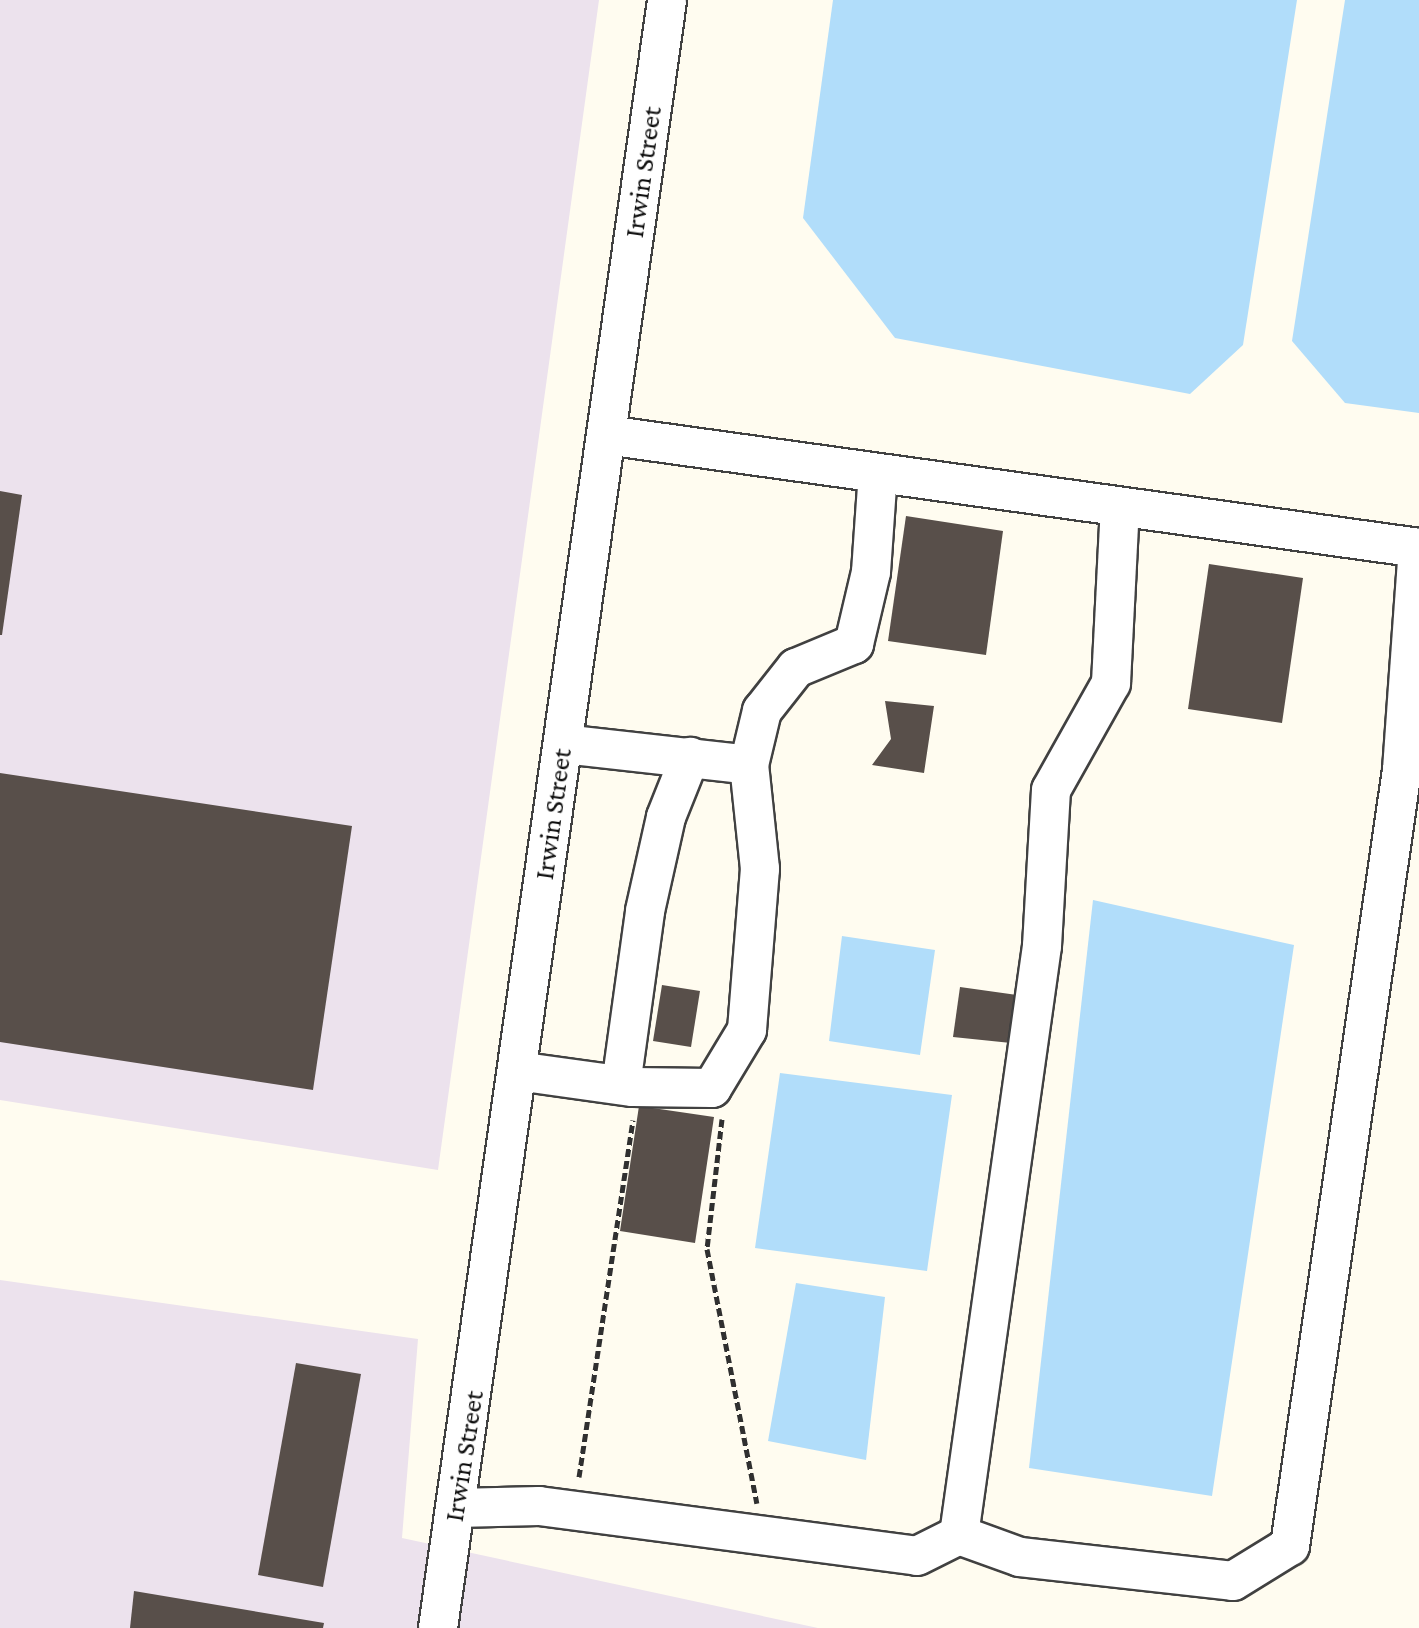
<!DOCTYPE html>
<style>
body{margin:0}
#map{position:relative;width:1419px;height:1628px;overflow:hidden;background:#fffcf0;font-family:"Crimson Pro",serif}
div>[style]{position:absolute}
.industrial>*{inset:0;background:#ece2ed}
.water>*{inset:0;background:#b1ddfa}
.building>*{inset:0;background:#584f4a}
.path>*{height:5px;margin-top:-2.5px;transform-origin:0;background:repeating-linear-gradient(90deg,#303030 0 8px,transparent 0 12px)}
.roads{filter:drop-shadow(2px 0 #414141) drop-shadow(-2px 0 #414141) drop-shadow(0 2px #414141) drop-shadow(0 -2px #414141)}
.minor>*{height:38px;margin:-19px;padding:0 19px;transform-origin:19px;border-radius:19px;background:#fff}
span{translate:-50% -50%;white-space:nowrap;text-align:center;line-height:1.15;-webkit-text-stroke:8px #fff;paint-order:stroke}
.street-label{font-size:28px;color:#0e0e0e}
</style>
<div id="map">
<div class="industrial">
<div style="clip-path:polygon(0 0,599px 0,438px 1170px,0 1100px)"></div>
<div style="clip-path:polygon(0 1280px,418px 1339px,402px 1538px,818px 1628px,0 1628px)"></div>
</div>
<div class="water">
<div style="clip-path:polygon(833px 0,1297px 0,1243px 345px,1190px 394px,895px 338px,803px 218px)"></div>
<div style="clip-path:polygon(1345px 0,1419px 0,1419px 413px,1345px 403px,1292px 341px)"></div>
<div style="clip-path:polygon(1093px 900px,1294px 945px,1212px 1496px,1029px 1468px)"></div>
<div style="clip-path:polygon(842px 936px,935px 950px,920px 1055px,829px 1041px)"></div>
<div style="clip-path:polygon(780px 1073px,952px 1095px,927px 1271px,755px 1248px)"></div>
<div style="clip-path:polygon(796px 1283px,885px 1297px,866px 1460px,768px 1441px)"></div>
</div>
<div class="building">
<div style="clip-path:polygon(0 491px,22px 495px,2px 635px,0 635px)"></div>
<div style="clip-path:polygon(906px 516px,1003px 531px,986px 655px,888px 641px)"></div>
<div style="clip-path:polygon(1209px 564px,1303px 578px,1282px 723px,1188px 709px)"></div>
<div style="clip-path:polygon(885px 701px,934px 706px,924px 773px,872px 765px,891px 739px)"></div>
<div style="clip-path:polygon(0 773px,352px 826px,313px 1090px,0 1042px)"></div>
<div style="clip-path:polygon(662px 985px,700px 991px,691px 1047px,653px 1041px)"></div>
<div style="clip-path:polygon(960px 987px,1017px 995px,1011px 1043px,953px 1037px)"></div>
<div style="clip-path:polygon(639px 1106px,714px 1117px,695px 1243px,620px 1231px)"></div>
<div style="clip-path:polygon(296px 1363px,361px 1374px,323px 1587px,258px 1575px)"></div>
<div style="clip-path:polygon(134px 1591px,324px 1623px,323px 1628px,130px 1628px)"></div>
</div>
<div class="path">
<div style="left:722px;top:1119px;width:131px;rotate:96.6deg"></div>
<div style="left:707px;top:1249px;width:259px;rotate:78.9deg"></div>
<div style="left:579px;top:1477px;width:361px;rotate:-81.4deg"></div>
</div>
<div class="roads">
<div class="minor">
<div style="left:606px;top:435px;width:821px;rotate:7.91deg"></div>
<div style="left:563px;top:744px;width:187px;rotate:6.4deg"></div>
<div style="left:517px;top:1071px;width:117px;rotate:7.9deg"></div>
<div style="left:633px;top:1087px;width:79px;rotate:0.7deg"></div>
<div style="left:712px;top:1088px;width:68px;rotate:-58.9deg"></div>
<div style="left:747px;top:1030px;width:162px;rotate:-85.4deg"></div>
<div style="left:760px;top:869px;width:105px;rotate:-96deg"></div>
<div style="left:749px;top:765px;width:56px;rotate:-76.5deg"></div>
<div style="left:762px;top:711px;width:55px;rotate:-51.7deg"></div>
<div style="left:796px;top:668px;width:63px;rotate:-22.5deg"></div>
<div style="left:854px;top:644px;width:74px;rotate:-76.7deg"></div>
<div style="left:871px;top:572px;width:99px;rotate:-86deg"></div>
<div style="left:621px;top:1085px;width:176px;rotate:-82.1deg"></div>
<div style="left:645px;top:911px;width:96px;rotate:-77.4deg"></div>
<div style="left:666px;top:817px;width:65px;rotate:-68.2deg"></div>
<div style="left:456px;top:1508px;width:83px;rotate:-1.4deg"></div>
<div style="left:539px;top:1506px;width:381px;rotate:7.5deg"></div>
<div style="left:917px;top:1556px;width:47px;rotate:-26.6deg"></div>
<div style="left:959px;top:1535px;width:595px;rotate:-81.98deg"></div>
<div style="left:1042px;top:946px;width:156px;rotate:-86.7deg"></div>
<div style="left:1051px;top:790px;width:123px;rotate:-60.7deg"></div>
<div style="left:1111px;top:683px;width:176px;rotate:-87.1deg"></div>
<div style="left:959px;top:1535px;width:65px;rotate:19.8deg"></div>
<div style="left:1020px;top:1557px;width:214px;rotate:6.4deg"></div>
<div style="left:1233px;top:1581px;width:67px;rotate:-31.6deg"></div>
<div style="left:1290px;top:1546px;width:784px;rotate:-81.79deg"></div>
<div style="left:1402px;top:770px;width:223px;rotate:-85.9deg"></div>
<div style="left:438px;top:1628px;width:1644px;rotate:-81.99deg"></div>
</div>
</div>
<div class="street-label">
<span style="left:643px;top:172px;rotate:-82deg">Irwin Street</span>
<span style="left:553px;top:814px;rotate:-82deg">Irwin Street</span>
<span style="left:464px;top:1456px;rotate:-81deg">Irwin Street</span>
</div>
</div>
